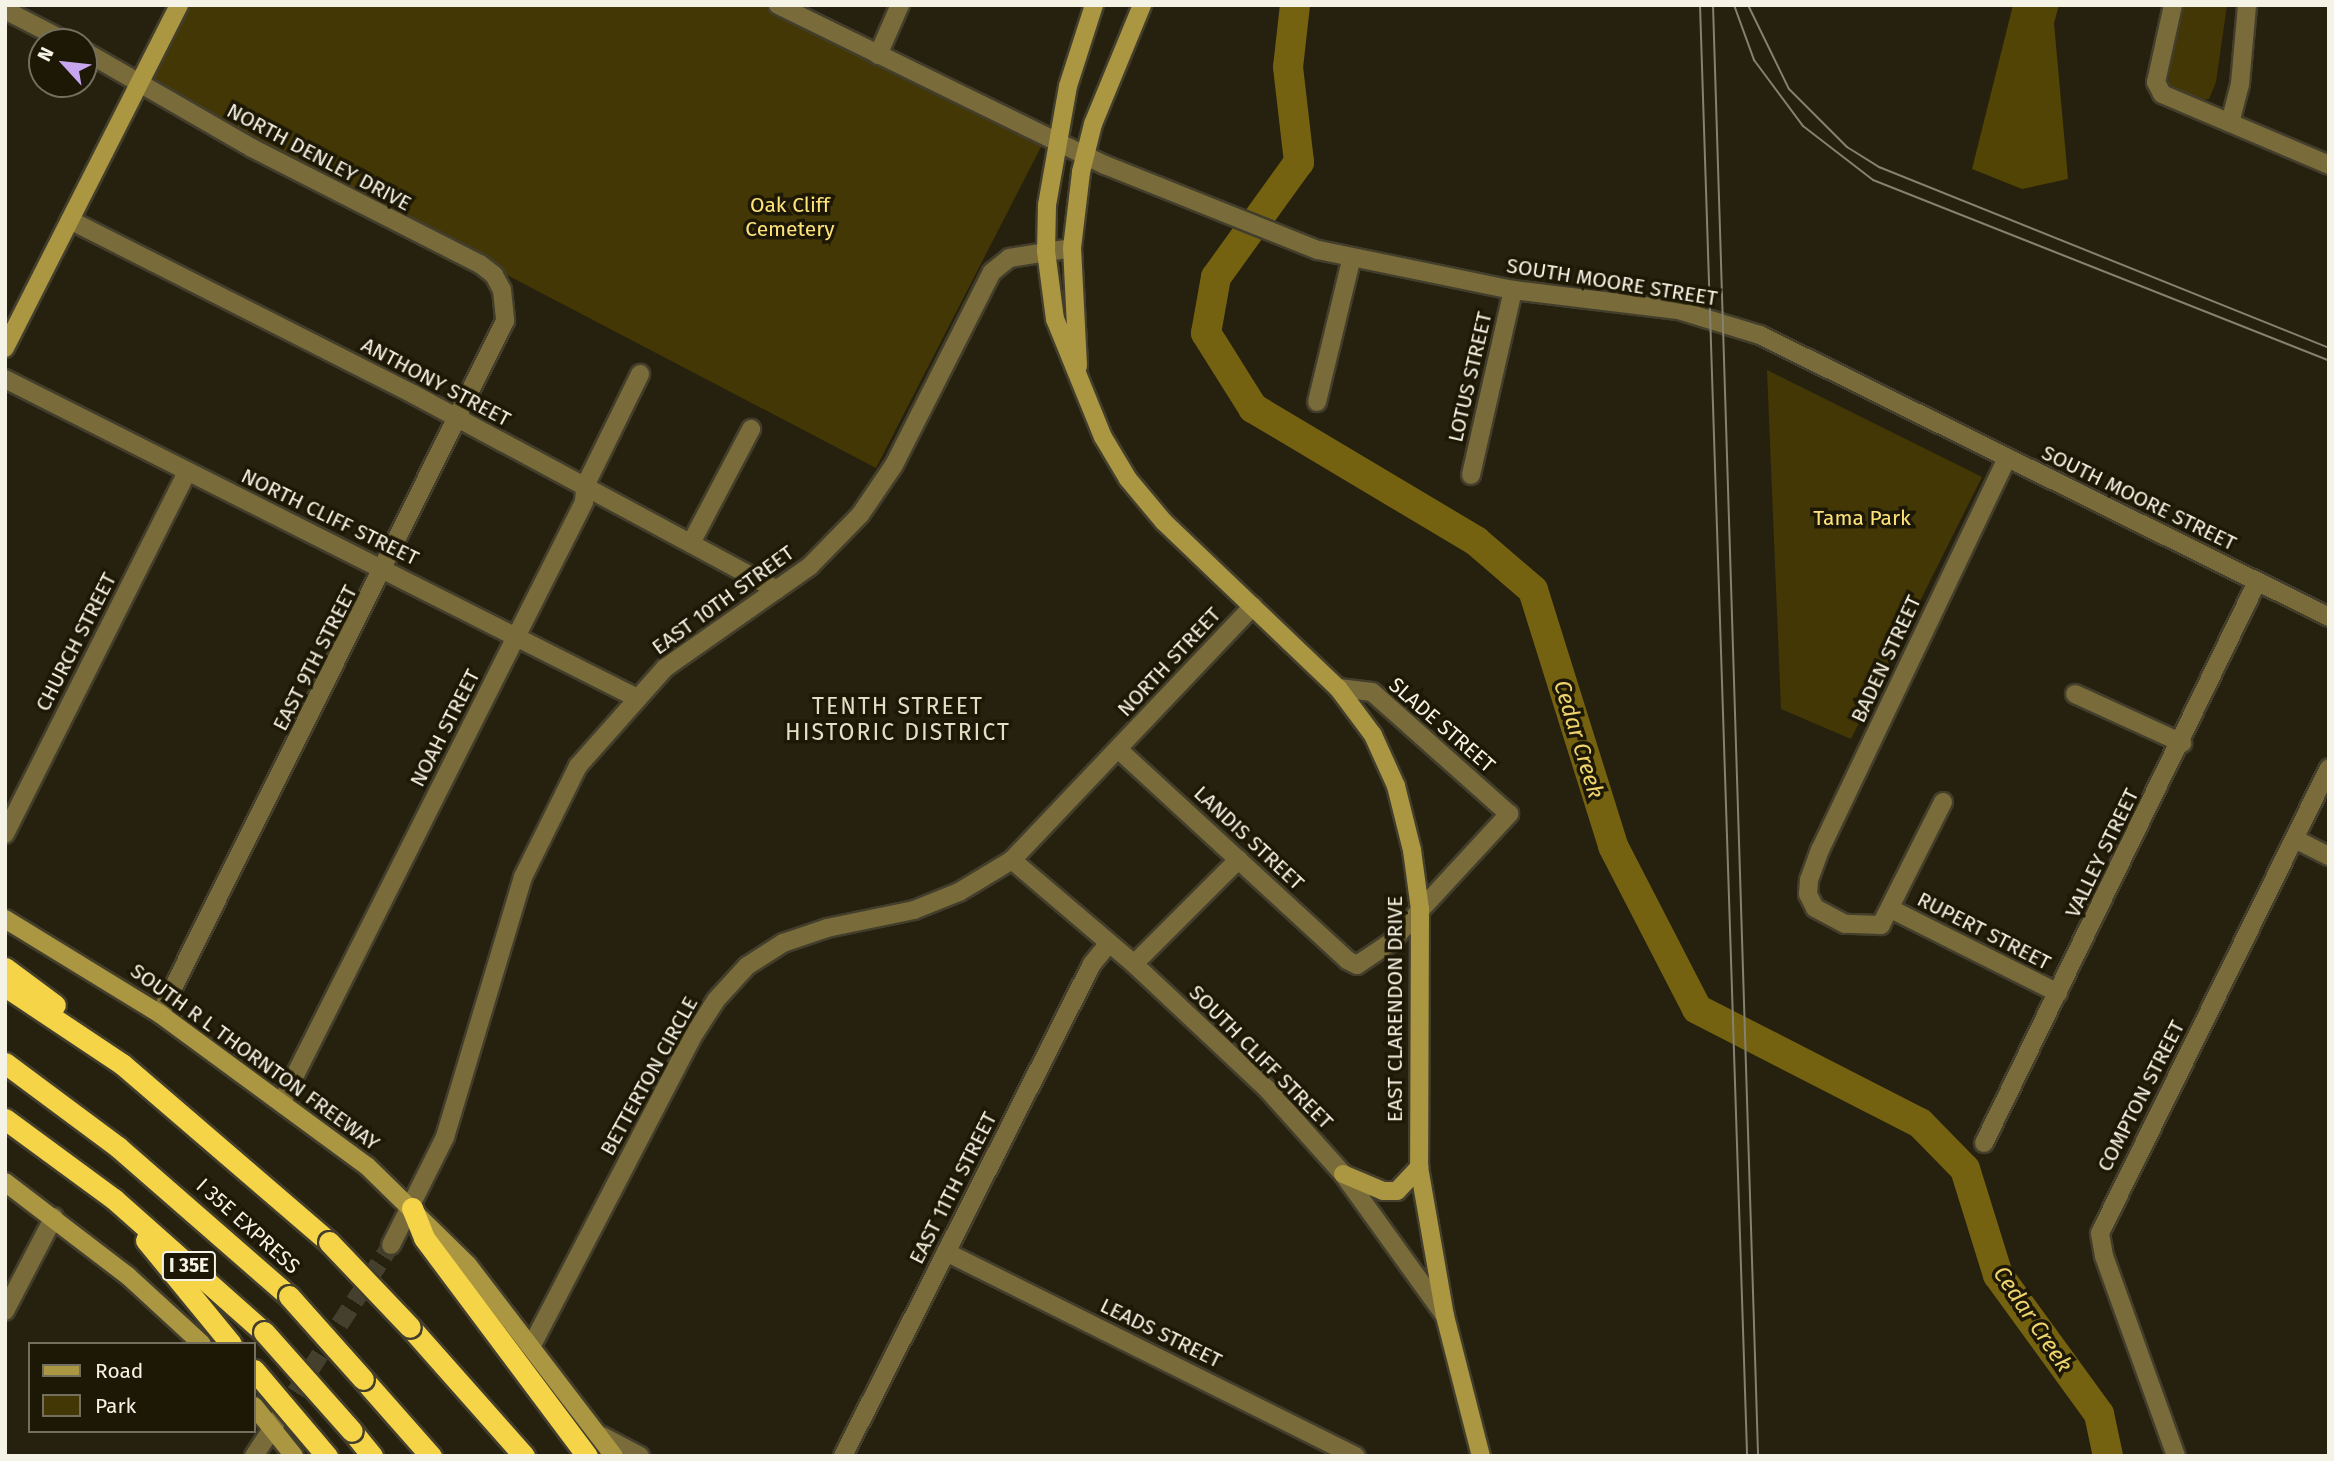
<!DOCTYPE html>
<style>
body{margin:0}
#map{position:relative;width:2334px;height:1461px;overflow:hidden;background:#26210e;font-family:"Fira Sans",sans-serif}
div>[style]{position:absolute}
.green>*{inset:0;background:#433705}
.forest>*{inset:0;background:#524405}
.river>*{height:30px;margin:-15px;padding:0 15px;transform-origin:15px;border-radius:15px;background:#756211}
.street-tunnel>*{height:18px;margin-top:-9px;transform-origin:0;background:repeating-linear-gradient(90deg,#45402e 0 18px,transparent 0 27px)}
.roads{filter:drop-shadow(2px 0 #433e2c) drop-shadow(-2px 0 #433e2c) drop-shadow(0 2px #433e2c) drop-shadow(0 -2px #433e2c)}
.street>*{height:18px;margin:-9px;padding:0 9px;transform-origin:9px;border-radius:9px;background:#796c3a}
.secondary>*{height:18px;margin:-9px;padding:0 9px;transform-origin:9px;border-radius:9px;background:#ab9642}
.highway>*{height:21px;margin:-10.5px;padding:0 10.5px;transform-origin:10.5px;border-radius:10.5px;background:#f6d448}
.tram>*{height:2px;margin:-1px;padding:0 1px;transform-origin:1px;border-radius:1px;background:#858171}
.bridges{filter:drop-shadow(2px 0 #433e2c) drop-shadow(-2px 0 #433e2c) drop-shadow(0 2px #433e2c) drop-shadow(0 -2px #433e2c)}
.highway-bridge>*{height:21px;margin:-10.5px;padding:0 10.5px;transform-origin:10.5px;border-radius:10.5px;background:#f6d448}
span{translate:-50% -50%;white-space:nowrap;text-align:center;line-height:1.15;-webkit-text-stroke:7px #1d1805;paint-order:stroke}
.shield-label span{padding:2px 5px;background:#1d1805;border:2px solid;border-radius:5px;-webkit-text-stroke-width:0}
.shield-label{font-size:19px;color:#f5f2e6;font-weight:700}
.street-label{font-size:21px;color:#f5f2e6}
.park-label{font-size:21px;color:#fee37c}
.neighbourhood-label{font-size:23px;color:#e4dec6;letter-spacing:2px}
.water-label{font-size:23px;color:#efd46d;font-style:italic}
.frame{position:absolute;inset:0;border:7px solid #f5f2e6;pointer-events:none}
.legend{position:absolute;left:28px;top:1342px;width:228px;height:91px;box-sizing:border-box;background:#1d1805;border:2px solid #736f5f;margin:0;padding:9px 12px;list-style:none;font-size:21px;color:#f5f2e6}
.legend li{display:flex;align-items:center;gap:14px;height:35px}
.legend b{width:35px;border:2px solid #736f5f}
.north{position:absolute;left:28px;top:28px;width:70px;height:70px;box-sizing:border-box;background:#1d1805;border:2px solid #736f5f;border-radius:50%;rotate:297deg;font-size:19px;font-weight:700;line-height:28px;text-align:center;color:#f5f2e6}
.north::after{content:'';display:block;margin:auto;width:24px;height:32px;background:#c7a6ef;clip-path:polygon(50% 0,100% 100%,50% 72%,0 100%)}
</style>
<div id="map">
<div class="green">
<div style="clip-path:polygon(190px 5px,775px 5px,1043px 143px,876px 468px,148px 87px)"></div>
<div style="clip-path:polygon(2181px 5px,2227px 5px,2216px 82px,2209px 99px,2193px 101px,2175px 92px,2168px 82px)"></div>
<div style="clip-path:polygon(1767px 370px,1982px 477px,1851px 739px,1781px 709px)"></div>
</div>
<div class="forest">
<div style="clip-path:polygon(2013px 5px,2059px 5px,2054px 23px,2068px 179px,2022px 189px,1972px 169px)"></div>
</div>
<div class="river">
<div style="left:1295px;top:5px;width:62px;rotate:96.4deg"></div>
<div style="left:1288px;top:67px;width:96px;rotate:83.4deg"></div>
<div style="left:1299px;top:162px;width:142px;rotate:125.8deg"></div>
<div style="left:1216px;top:277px;width:57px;rotate:100.1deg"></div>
<div style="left:1206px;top:333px;width:89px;rotate:57.9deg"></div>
<div style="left:1253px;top:408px;width:260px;rotate:30.8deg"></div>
<div style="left:1476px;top:541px;width:75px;rotate:40.7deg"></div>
<div style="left:1533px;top:590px;width:268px;rotate:72.6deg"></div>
<div style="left:1613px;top:846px;width:183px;rotate:62.7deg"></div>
<div style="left:1697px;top:1009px;width:250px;rotate:27.1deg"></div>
<div style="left:1920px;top:1123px;width:64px;rotate:45.6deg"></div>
<div style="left:1965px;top:1169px;width:111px;rotate:72.7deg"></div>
<div style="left:1998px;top:1275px;width:172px;rotate:54deg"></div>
<div style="left:2099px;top:1414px;width:43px;rotate:77.9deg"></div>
</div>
<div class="street-tunnel">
<div style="left:281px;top:1415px;width:202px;rotate:-57.1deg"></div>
</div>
<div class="roads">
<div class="street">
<div style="left:778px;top:5px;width:364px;rotate:26.1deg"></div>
<div style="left:1105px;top:165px;width:229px;rotate:21.8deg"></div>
<div style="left:1318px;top:250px;width:199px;rotate:11.6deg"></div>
<div style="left:1513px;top:290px;width:166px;rotate:6.9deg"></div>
<div style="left:1678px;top:310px;width:86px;rotate:17deg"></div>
<div style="left:1760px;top:335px;width:635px;rotate:26.36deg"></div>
<div style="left:2173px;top:5px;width:79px;rotate:102.4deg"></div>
<div style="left:2156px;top:82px;width:13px;rotate:63deg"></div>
<div style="left:2162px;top:94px;width:181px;rotate:23deg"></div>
<div style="left:5px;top:10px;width:70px;rotate:27.3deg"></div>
<div style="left:84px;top:51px;width:194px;rotate:30deg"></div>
<div style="left:252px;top:148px;width:256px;rotate:27deg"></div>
<div style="left:480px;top:264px;width:18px;rotate:38deg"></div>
<div style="left:494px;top:275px;width:17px;rotate:62deg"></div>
<div style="left:502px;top:290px;width:31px;rotate:84deg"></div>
<div style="left:505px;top:321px;width:774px;rotate:116.47deg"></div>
<div style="left:878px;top:55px;width:55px;rotate:-66.3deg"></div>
<div style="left:2230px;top:123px;width:40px;rotate:-75.6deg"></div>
<div style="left:2240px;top:84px;width:79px;rotate:-84.9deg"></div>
<div style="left:70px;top:220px;width:385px;rotate:26.9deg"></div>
<div style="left:413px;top:394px;width:413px;rotate:28.3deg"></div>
<div style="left:5px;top:379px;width:706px;rotate:26.78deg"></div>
<div style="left:1317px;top:402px;width:146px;rotate:-76.5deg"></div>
<div style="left:1471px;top:475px;width:190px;rotate:-77.2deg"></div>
<div style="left:691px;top:543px;width:129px;rotate:-62.2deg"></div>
<div style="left:2075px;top:694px;width:118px;rotate:24.6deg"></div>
<div style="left:1119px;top:750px;width:310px;rotate:42.6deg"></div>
<div style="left:1347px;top:960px;width:11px;rotate:27deg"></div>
<div style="left:1357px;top:965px;width:40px;rotate:-34deg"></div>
<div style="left:1390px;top:943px;width:176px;rotate:-47.3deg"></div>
<div style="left:1509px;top:814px;width:183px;rotate:-138.3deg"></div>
<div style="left:1372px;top:692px;width:34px;rotate:-173deg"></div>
<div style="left:1943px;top:802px;width:138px;rotate:116.8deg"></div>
<div style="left:1881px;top:925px;width:36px;rotate:-178deg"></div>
<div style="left:1845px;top:924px;width:34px;rotate:-152deg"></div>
<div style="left:1815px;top:908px;width:16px;rotate:-117deg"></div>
<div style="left:1808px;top:894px;width:14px;rotate:-86deg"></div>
<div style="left:1809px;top:880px;width:32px;rotate:-70deg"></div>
<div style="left:1820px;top:850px;width:434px;rotate:-64.5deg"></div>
<div style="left:5px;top:834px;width:405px;rotate:-63.3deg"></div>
<div style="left:2295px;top:839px;width:38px;rotate:27deg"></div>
<div style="left:1012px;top:860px;width:160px;rotate:40.4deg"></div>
<div style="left:1134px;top:964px;width:184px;rotate:43.2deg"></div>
<div style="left:1268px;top:1090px;width:113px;rotate:48.2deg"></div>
<div style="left:1343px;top:1174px;width:175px;rotate:54.3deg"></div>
<div style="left:1891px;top:909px;width:187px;rotate:26.7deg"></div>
<div style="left:1134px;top:964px;width:148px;rotate:-45deg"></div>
<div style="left:282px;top:1101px;width:671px;rotate:-63.24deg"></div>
<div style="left:584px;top:502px;width:16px;rotate:-86deg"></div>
<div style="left:585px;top:486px;width:125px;rotate:-63.8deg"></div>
<div style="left:1984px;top:1143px;width:624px;rotate:-64.05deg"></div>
<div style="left:391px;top:1245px;width:121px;rotate:-63.4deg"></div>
<div style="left:445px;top:1137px;width:271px;rotate:-73.3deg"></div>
<div style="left:523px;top:877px;width:124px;rotate:-63.6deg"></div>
<div style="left:578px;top:766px;width:131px;rotate:-48.4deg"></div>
<div style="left:665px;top:668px;width:177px;rotate:-35.1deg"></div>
<div style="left:810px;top:566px;width:71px;rotate:-45.6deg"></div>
<div style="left:860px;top:515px;width:60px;rotate:-55.8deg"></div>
<div style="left:894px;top:465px;width:216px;rotate:-63.1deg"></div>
<div style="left:992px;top:272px;width:22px;rotate:-39deg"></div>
<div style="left:1009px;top:258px;width:64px;rotate:-9deg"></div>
<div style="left:946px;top:1252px;width:458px;rotate:26.5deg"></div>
<div style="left:5px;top:1311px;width:106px;rotate:-62.5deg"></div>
<div style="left:532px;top:1345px;width:345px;rotate:-62.5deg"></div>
<div style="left:691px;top:1039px;width:46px;rotate:-57.3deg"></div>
<div style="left:716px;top:1000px;width:46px;rotate:-47.6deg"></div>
<div style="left:747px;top:966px;width:43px;rotate:-32.6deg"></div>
<div style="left:783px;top:943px;width:46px;rotate:-18.8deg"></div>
<div style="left:827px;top:928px;width:89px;rotate:-11.7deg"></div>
<div style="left:914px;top:910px;width:48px;rotate:-21.8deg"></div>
<div style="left:959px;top:892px;width:62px;rotate:-31.1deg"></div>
<div style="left:1012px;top:860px;width:350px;rotate:-46.5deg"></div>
<div style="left:602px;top:1436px;width:43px;rotate:27.8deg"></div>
<div style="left:254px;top:1456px;width:49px;rotate:-56.6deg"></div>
<div style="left:843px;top:1456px;width:551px;rotate:-63.16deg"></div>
<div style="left:1092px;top:964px;width:26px;rotate:-51deg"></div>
<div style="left:2176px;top:1456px;width:213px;rotate:-109.8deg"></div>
<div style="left:2104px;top:1256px;width:23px;rotate:-100deg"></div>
<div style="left:2100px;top:1233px;width:518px;rotate:-63.78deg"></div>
</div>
<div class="secondary">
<div style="left:1094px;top:5px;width:85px;rotate:107.8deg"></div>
<div style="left:1068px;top:86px;width:121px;rotate:100deg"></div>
<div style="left:1047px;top:205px;width:46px;rotate:91.2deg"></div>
<div style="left:1046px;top:251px;width:69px;rotate:82.5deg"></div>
<div style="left:1055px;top:319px;width:127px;rotate:67.9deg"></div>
<div style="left:1103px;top:437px;width:49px;rotate:59.2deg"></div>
<div style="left:1128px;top:479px;width:56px;rotate:50.1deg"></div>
<div style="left:1164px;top:522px;width:240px;rotate:43.7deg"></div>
<div style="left:1338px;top:688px;width:59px;rotate:53.3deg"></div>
<div style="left:1373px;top:735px;width:56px;rotate:65.7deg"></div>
<div style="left:1396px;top:786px;width:66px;rotate:76deg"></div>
<div style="left:1412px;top:850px;width:60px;rotate:82.3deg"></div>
<div style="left:1420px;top:909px;width:258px;rotate:90.2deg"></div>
<div style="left:1419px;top:1167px;width:151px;rotate:80.1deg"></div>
<div style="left:1445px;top:1316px;width:145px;rotate:75.6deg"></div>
<div style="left:5px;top:348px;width:385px;rotate:-63.1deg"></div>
<div style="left:1078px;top:366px;width:118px;rotate:-92.9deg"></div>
<div style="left:1072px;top:248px;width:77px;rotate:-83.2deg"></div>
<div style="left:1081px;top:172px;width:49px;rotate:-76deg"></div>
<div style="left:1093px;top:124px;width:129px;rotate:-67.6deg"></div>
<div style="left:5px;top:919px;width:182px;rotate:31.5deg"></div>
<div style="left:160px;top:1014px;width:257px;rotate:36.3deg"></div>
<div style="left:367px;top:1166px;width:141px;rotate:44.4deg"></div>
<div style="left:468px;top:1265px;width:240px;rotate:52.6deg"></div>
<div style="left:1343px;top:1174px;width:43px;rotate:23deg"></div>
<div style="left:1383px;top:1191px;width:14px"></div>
<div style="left:1397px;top:1191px;width:33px;rotate:-47deg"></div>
<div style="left:5px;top:1182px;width:155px;rotate:37.4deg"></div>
<div style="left:128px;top:1276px;width:100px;rotate:42.6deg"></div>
<div style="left:254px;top:1406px;width:64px;rotate:51.3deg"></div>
</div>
<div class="highway">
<div style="left:5px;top:968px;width:62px;rotate:36.5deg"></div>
<div style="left:5px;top:986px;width:141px;rotate:33.7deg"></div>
<div style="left:122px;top:1064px;width:273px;rotate:40.7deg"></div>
<div style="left:5px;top:1063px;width:141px;rotate:36.6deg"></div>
<div style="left:118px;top:1147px;width:227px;rotate:41.1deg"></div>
<div style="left:5px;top:1119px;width:135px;rotate:36.3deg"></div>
<div style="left:114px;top:1199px;width:200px;rotate:41.6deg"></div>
<div style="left:412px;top:1208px;width:32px;rotate:68deg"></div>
<div style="left:424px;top:1238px;width:272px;rotate:53.2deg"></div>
<div style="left:146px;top:1240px;width:134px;rotate:50.7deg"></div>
<div style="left:410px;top:1327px;width:172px;rotate:48.5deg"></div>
<div style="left:363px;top:1379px;width:103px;rotate:48.6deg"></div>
<div style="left:352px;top:1431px;width:32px;rotate:51deg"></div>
</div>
</div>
<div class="tram">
<div style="left:1700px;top:5px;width:1452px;rotate:88.14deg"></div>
<div style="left:1713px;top:5px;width:1452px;rotate:88.22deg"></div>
<div style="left:1734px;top:5px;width:59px;rotate:70deg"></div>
<div style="left:1754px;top:60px;width:82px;rotate:53.4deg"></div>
<div style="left:1803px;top:126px;width:88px;rotate:37.6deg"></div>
<div style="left:1873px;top:180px;width:491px;rotate:21.6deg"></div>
<div style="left:1748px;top:5px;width:93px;rotate:64deg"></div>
<div style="left:1789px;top:89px;width:82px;rotate:45deg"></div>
<div style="left:1847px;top:147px;width:38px;rotate:32deg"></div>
<div style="left:1879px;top:167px;width:485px;rotate:21.9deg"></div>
</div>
<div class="bridges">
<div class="highway-bridge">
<div style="left:329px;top:1242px;width:117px;rotate:46.4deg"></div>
<div style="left:289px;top:1296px;width:111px;rotate:48.3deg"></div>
<div style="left:264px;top:1332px;width:132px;rotate:48.4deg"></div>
<div style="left:254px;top:1370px;width:113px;rotate:49.7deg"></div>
</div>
</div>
<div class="shield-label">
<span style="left:189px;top:1266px">I 35E</span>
</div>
<div class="street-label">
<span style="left:319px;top:157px;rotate:28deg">NORTH DENLEY DRIVE</span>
<span style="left:1612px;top:282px;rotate:9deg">SOUTH MOORE STREET</span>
<span style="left:1470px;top:377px;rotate:-77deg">LOTUS STREET</span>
<span style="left:436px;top:382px;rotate:28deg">ANTHONY STREET</span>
<span style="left:2139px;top:498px;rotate:26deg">SOUTH MOORE STREET</span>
<span style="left:330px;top:517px;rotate:26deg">NORTH CLIFF STREET</span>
<span style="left:723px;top:600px;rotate:-36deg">EAST 10TH STREET</span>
<span style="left:76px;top:642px;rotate:-63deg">CHURCH STREET</span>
<span style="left:315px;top:658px;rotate:-63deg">EAST 9TH STREET</span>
<span style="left:1886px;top:659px;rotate:-65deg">BADEN STREET</span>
<span style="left:1169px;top:662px;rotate:-47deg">NORTH STREET</span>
<span style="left:1442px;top:725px;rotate:41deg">SLADE STREET</span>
<span style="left:445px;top:728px;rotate:-63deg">NOAH STREET</span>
<span style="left:1249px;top:838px;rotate:43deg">LANDIS STREET</span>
<span style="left:2102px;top:853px;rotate:-64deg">VALLEY STREET</span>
<span style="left:1984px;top:931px;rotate:27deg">RUPERT STREET</span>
<span style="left:1395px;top:1009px;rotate:-90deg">EAST CLARENDON DRIVE</span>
<span style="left:255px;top:1057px;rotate:36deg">SOUTH R L THORNTON FREEWAY</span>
<span style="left:1261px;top:1057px;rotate:45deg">SOUTH CLIFF STREET</span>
<span style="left:649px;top:1076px;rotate:-61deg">BETTERTON CIRCLE</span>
<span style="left:2141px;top:1096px;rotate:-63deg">COMPTON STREET</span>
<span style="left:953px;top:1188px;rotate:-63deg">EAST 11TH STREET</span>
<span style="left:248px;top:1226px;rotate:42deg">I 35E EXPRESS</span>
<span style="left:1161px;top:1333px;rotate:26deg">LEADS STREET</span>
</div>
<div class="park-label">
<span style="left:790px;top:217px">Oak Cliff<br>Cemetery</span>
<span style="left:1862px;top:518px">Tama Park</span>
</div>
<div class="neighbourhood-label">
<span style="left:898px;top:719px">TENTH STREET<br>HISTORIC DISTRICT</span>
</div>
<div class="water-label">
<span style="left:1579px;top:739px;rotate:73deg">Cedar Creek</span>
<span style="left:2033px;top:1319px;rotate:56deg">Cedar Creek</span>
</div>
<div class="frame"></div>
<ul class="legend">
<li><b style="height:9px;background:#ab9642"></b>Road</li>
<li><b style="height:19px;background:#433705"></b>Park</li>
</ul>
<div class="north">N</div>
</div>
